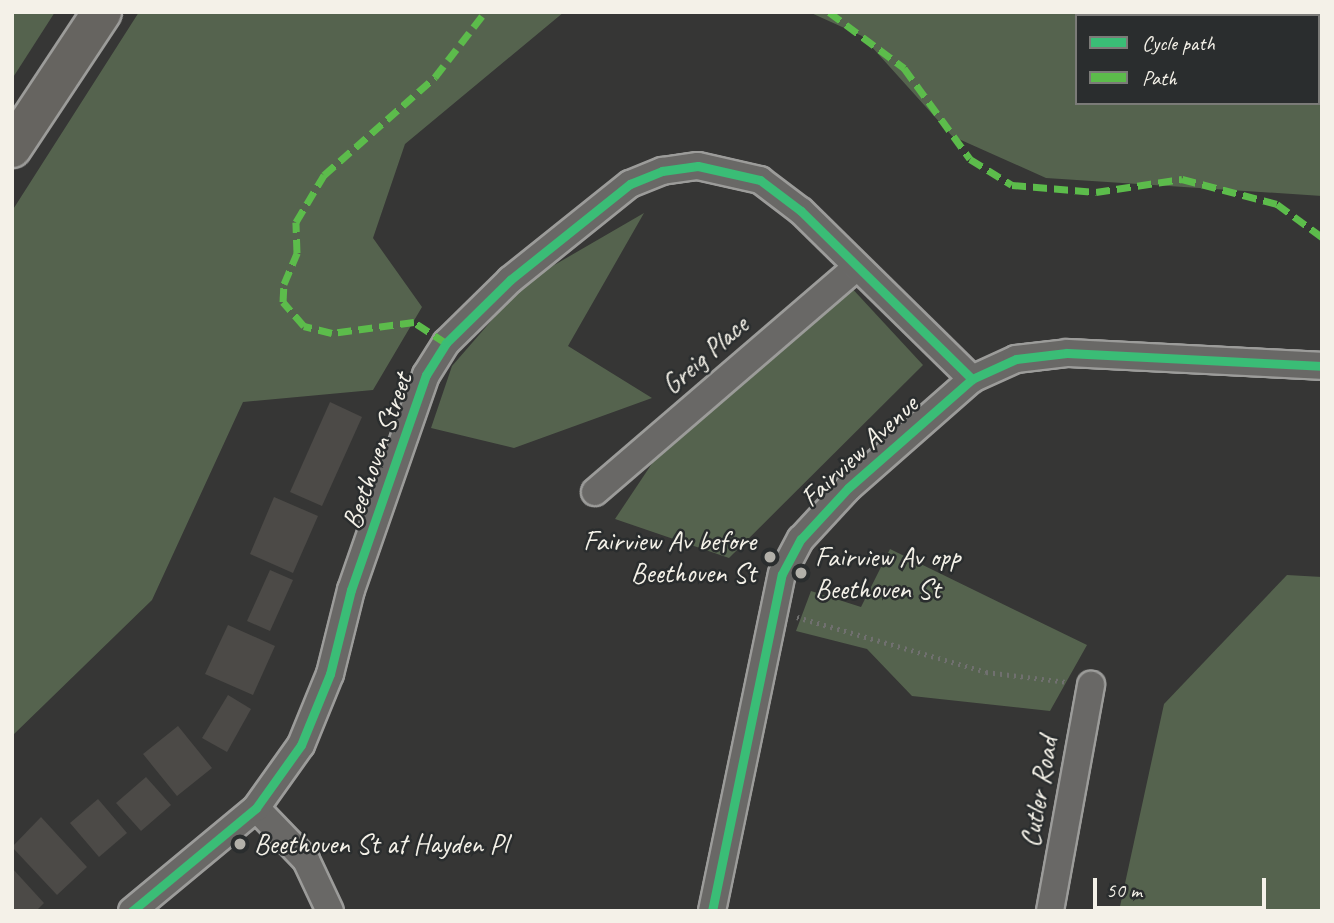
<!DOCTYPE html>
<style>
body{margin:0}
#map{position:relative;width:1334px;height:923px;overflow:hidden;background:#363635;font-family:Caveat,sans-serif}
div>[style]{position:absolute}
.green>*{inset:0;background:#55634e}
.building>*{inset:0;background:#4c4a47}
.path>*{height:4.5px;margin-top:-2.25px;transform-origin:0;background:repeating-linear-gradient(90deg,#70706f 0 2px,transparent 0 7px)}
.roads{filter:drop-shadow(2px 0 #9c9c9a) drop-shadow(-2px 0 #9c9c9a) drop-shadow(0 2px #9c9c9a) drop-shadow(0 -2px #9c9c9a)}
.minor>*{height:26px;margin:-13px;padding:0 13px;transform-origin:13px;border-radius:13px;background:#696866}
.trunk>*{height:38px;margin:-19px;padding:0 19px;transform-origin:19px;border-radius:19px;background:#666460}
.quiet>*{height:7px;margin-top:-3.5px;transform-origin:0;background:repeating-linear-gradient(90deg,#5cbc4b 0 14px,transparent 0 21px)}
.cycleway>*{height:9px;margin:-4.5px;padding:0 4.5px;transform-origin:4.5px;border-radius:4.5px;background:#3abd76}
.dots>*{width:19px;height:19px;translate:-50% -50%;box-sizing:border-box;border:4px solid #2a2d2e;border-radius:50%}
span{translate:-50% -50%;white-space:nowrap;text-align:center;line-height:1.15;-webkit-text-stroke:5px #2a2d2e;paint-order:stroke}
.street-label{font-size:28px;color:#f4f1e8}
.poi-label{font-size:28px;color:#f4f1e8}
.right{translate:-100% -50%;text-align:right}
.left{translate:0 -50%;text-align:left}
.frame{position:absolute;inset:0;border:14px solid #f4f1e8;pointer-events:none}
.legend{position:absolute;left:1075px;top:14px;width:245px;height:91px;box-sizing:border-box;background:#2a2d2e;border:2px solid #7b7b78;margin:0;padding:9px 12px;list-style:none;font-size:21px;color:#f4f1e8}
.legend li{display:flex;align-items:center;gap:14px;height:35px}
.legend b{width:35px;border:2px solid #7b7b78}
.scale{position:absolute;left:1093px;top:878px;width:173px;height:32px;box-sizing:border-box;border:4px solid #f4f1e8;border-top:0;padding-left:9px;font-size:21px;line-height:24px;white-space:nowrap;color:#f4f1e8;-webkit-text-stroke:5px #2a2d2e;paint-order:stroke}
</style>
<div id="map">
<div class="green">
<div style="clip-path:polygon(12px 12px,55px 12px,12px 79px)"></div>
<div style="clip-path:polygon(139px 12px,564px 12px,405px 144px,373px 238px,422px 307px,373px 390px,243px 402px,152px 600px,12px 736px,12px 211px)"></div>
<div style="clip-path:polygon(evenodd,809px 12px,1322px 12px,1322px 196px,1046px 178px,952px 136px,862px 36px,809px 12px,1077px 16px,1318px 16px,1318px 103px,1077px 103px,1077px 16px)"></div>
<div style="clip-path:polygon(644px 213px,568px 346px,652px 398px,514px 448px,431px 428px,452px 366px,525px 282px)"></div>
<div style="clip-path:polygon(848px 284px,923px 365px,729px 558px,615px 519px,659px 453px)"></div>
<div style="clip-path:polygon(890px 549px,1087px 645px,1050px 711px,912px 696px,867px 649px,796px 631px,811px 591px,861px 607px)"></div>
<div style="clip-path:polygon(1287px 575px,1322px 577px,1322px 911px,1119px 911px,1164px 704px)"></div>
</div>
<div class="building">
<div style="clip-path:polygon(330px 402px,362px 417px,322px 506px,290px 492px)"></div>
<div style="clip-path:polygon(274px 497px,318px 516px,293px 573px,250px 554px)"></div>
<div style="clip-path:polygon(270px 570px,293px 580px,270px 631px,247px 621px)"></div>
<div style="clip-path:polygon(228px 625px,275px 646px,253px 695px,205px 674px)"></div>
<div style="clip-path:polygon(228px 695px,251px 709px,227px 752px,202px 738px)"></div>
<div style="clip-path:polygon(178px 726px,212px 768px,177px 796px,143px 754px)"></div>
<div style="clip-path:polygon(146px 777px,171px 805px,141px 831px,116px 803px)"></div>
<div style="clip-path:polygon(98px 799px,127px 833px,99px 857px,70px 823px)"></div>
<div style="clip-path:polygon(41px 817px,87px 867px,57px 895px,12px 847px)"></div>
<div style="clip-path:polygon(12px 868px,44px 903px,36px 911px,12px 911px)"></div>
</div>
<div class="path">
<div style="left:797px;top:617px;width:197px;rotate:16.2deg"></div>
<div style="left:986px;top:672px;width:83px;rotate:7deg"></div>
</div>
<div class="roads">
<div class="minor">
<div style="left:595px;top:492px;width:345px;rotate:-40.7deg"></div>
<div style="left:256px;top:808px;width:72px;rotate:46.1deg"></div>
<div style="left:306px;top:860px;width:56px;rotate:64.8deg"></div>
<div style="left:132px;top:911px;width:161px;rotate:-39.7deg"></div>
<div style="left:256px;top:808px;width:77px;rotate:-54.5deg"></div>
<div style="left:301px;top:745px;width:77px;rotate:-67.8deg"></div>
<div style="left:330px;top:674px;width:87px;rotate:-76deg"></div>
<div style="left:351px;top:590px;width:228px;rotate:-70.8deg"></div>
<div style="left:426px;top:375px;width:38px;rotate:-58deg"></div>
<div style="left:446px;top:343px;width:90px;rotate:-44.5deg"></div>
<div style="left:510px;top:280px;width:154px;rotate:-38.7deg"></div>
<div style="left:630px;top:184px;width:35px;rotate:-22deg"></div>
<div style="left:662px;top:171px;width:36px;rotate:-8deg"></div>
<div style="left:698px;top:166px;width:64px;rotate:12.7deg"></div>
<div style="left:760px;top:180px;width:51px;rotate:37.1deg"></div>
<div style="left:801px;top:211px;width:240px;rotate:44.5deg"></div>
<div style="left:712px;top:911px;width:344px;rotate:-78.3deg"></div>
<div style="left:782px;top:574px;width:40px;rotate:-62deg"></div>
<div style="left:801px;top:539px;width:69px;rotate:-47.3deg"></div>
<div style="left:848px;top:488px;width:165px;rotate:-41.3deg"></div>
<div style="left:972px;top:379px;width:48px;rotate:-24.4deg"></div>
<div style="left:1016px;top:359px;width:51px;rotate:-6.7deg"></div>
<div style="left:1067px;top:353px;width:255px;rotate:2.9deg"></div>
<div style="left:1050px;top:911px;width:230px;rotate:-79.7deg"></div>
</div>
<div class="trunk">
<div style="left:12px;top:148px;width:163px;rotate:-56.5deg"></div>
</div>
</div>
<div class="quiet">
<div style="left:829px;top:12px;width:94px;rotate:36.7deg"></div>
<div style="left:904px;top:68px;width:112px;rotate:54deg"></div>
<div style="left:970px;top:159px;width:49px;rotate:31.8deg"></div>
<div style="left:1012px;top:185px;width:84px;rotate:4.8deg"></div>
<div style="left:1096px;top:192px;width:87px;rotate:-8.6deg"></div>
<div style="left:1182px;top:179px;width:98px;rotate:14.7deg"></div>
<div style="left:1277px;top:204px;width:56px;rotate:36.3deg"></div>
<div style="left:446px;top:343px;width:38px;rotate:-147deg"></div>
<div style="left:414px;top:322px;width:83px;rotate:172.4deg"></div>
<div style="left:332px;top:333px;width:29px;rotate:-166deg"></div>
<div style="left:304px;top:326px;width:32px;rotate:-131deg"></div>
<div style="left:283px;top:302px;width:18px;rotate:-87deg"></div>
<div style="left:284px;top:284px;width:34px;rotate:-67deg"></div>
<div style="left:297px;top:253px;width:31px;rotate:-92deg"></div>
<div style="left:296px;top:222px;width:55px;rotate:-59.2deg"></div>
<div style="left:324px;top:175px;width:148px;rotate:-41.4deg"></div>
<div style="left:435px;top:77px;width:82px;rotate:-52.4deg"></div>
</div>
<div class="cycleway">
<div style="left:132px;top:911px;width:161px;rotate:-39.7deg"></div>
<div style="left:256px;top:808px;width:77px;rotate:-54.5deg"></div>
<div style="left:301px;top:745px;width:77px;rotate:-67.8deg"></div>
<div style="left:330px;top:674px;width:87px;rotate:-76deg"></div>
<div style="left:351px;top:590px;width:228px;rotate:-70.8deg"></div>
<div style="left:426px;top:375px;width:38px;rotate:-58deg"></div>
<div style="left:446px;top:343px;width:90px;rotate:-44.5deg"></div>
<div style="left:510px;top:280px;width:154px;rotate:-38.7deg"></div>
<div style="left:630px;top:184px;width:35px;rotate:-22deg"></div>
<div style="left:662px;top:171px;width:36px;rotate:-8deg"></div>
<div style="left:698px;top:166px;width:64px;rotate:12.7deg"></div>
<div style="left:760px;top:180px;width:51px;rotate:37.1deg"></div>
<div style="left:801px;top:211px;width:240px;rotate:44.5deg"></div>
<div style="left:712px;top:911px;width:344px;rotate:-78.3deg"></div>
<div style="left:782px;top:574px;width:40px;rotate:-62deg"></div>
<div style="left:801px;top:539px;width:69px;rotate:-47.3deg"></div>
<div style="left:848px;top:488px;width:165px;rotate:-41.3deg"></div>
<div style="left:972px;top:379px;width:48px;rotate:-24.4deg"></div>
<div style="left:1016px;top:359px;width:51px;rotate:-6.7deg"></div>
<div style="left:1067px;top:353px;width:255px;rotate:2.9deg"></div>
</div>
<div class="dots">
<div style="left:770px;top:557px;background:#b2b0a9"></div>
<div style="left:801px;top:573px;background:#b2b0a9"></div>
<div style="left:240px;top:844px;background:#b2b0a9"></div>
</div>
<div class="street-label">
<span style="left:705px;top:355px;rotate:-41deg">Greig Place</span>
<span style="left:377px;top:451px;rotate:-71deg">Beethoven Street</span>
<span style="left:859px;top:451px;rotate:-43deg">Fairview Avenue</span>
<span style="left:1039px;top:792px;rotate:-80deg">Cutler Road</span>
</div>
<div class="poi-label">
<span class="right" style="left:756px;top:557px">Fairview Av before<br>Beethoven St</span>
<span class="left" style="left:815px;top:573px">Fairview Av opp<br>Beethoven St</span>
<span class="left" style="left:254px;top:844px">Beethoven St at Hayden Pl</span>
</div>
<div class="frame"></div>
<ul class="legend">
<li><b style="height:9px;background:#3abd76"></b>Cycle path</li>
<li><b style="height:9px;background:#5cbc4b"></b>Path</li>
</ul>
<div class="scale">50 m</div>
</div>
